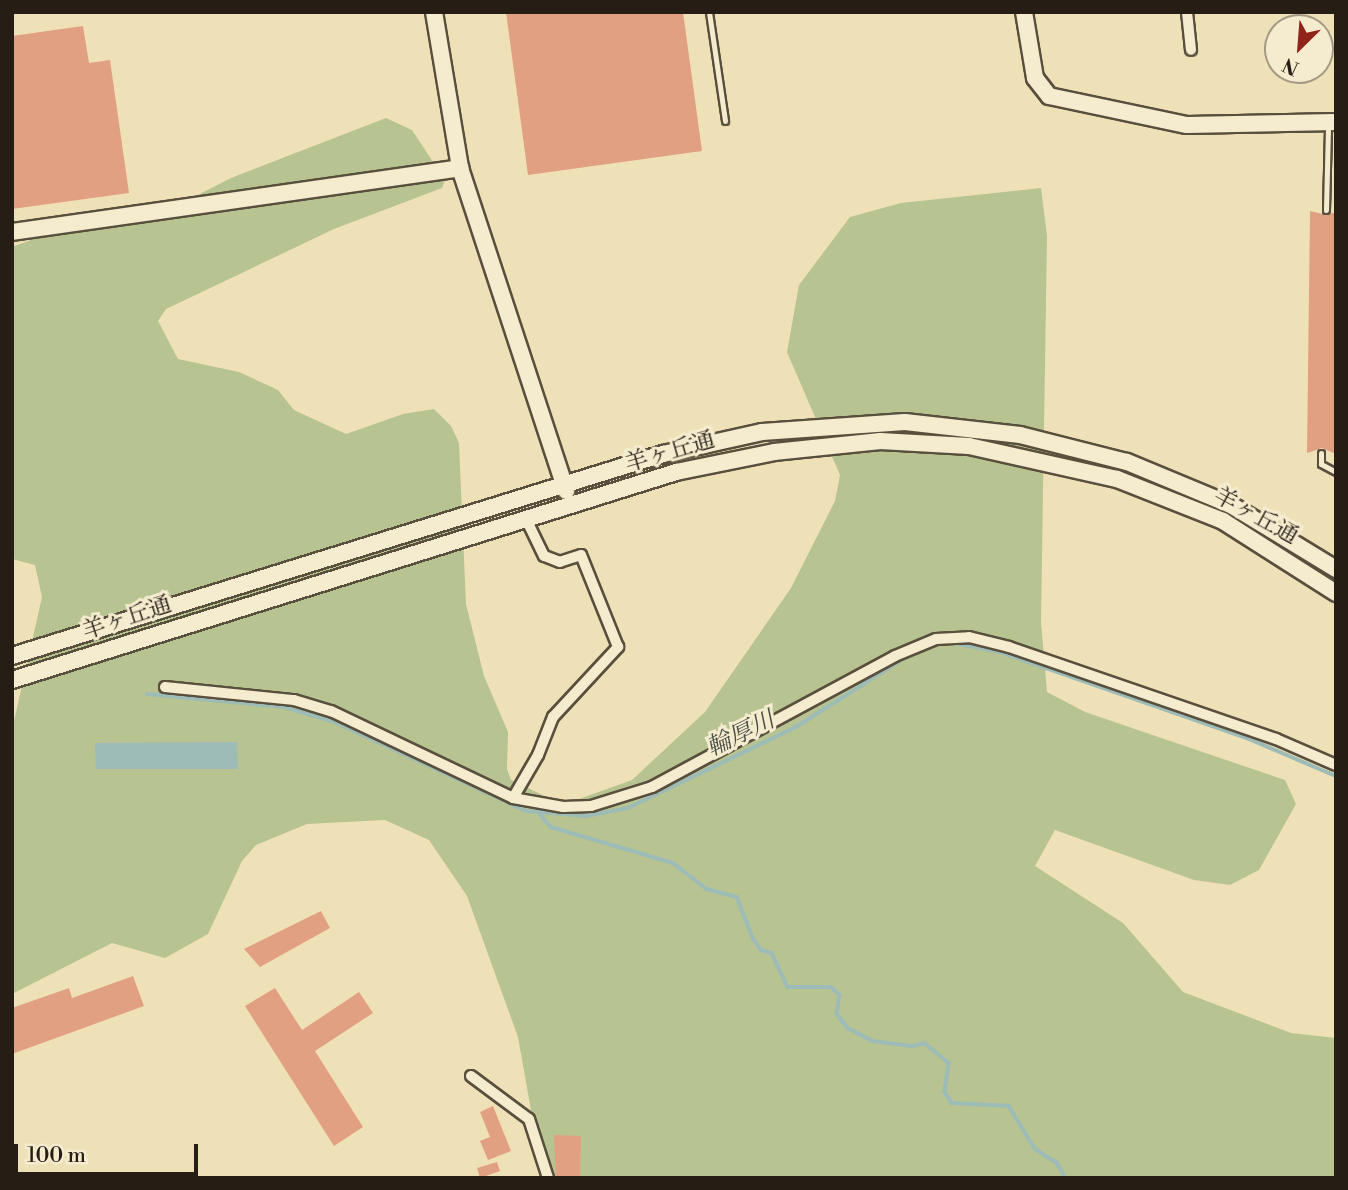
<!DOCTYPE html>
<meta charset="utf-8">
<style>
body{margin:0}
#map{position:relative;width:1348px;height:1190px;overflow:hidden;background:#efe1b7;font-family:"Libre Bodoni","Noto Serif JP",serif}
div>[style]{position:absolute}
.green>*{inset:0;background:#b7c390}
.water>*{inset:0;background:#9dbbb7}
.stream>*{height:3.5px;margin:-1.75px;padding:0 1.75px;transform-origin:1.75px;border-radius:1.75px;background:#9dbbb7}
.building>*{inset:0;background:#e2a082}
.roads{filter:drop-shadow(2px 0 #584f3d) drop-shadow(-2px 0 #584f3d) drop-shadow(0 2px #584f3d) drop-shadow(0 -2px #584f3d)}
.lane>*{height:5px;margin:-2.5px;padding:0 2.5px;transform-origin:2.5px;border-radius:2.5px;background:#f5ecd0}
.street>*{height:10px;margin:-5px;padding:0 5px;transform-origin:5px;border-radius:5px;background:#f5ecd0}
.secondary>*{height:16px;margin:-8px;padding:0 8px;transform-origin:8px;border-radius:8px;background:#f5ecd0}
span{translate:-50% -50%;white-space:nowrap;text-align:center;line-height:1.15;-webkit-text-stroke:6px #f5ecd0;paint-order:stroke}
.street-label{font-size:23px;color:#261e14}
.water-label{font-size:24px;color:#4a4d45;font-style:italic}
.frame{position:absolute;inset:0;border:14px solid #261e14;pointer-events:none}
.north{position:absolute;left:1264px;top:14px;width:70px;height:70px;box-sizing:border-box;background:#f5ecd0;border:2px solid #a29a85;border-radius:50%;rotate:205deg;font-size:19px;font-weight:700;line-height:28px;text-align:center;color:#261e14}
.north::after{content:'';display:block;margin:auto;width:24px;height:32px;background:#8f2418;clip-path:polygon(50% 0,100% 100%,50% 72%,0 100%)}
.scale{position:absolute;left:14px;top:1144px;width:184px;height:32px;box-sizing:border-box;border:4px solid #261e14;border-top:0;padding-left:9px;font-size:21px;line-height:24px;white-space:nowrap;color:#261e14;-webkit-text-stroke:5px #f5ecd0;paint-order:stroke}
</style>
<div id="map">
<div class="green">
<div style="clip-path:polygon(386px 118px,412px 130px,445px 180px,442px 188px,334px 229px,166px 309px,158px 321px,178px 359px,239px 372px,278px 390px,294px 410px,346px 434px,403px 414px,434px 409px,451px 426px,459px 443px,466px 604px,484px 676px,508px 732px,507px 769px,511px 780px,555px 801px,579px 799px,632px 780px,705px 712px,791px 588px,835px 501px,840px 475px,787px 352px,799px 285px,850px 217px,901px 203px,1041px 188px,1047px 236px,1041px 622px,1047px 692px,1085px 712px,1285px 780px,1296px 804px,1259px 870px,1230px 885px,1194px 880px,1055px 830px,1035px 866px,1123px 923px,1183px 992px,1291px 1033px,1336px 1038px,1336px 1178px,543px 1178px,518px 1037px,467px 896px,429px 840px,385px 820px,307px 824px,256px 845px,242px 861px,208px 934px,165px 958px,112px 943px,12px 994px,12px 730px,42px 597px,35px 565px,12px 559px,12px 247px,88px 219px,143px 223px,231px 178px)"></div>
</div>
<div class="water">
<div style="clip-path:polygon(237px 742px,238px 769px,96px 769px,95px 743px)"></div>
</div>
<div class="stream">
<div style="left:954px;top:643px;width:47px;rotate:11.1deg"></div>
<div style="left:1000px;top:652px;width:262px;rotate:19.2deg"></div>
<div style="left:1247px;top:738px;width:97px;rotate:23.1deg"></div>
<div style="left:147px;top:694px;width:139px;rotate:5.4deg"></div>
<div style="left:285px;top:707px;width:52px;rotate:16.7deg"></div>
<div style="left:335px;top:722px;width:212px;rotate:24.9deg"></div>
<div style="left:527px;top:811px;width:59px;rotate:4.8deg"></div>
<div style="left:586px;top:816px;width:43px;rotate:-10.8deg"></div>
<div style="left:628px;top:808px;width:187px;rotate:-25.7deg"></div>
<div style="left:796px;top:727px;width:136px;rotate:-32.4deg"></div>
<div style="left:540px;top:814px;width:17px;rotate:50deg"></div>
<div style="left:551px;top:827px;width:127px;rotate:16.4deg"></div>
<div style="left:673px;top:863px;width:43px;rotate:37.4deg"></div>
<div style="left:707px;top:889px;width:31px;rotate:15deg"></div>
<div style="left:737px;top:897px;width:44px;rotate:68.7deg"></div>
<div style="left:753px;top:938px;width:14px;rotate:56deg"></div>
<div style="left:761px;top:950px;width:11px;rotate:15deg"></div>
<div style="left:772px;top:953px;width:38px;rotate:65deg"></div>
<div style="left:788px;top:987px;width:43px"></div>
<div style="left:831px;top:987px;width:12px;rotate:42deg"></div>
<div style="left:840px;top:995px;width:19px;rotate:99deg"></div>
<div style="left:837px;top:1014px;width:18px;rotate:52deg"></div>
<div style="left:848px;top:1028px;width:27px;rotate:28deg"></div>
<div style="left:872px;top:1041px;width:40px;rotate:7.1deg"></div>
<div style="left:912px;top:1046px;width:13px;rotate:-13deg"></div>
<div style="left:925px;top:1043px;width:31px;rotate:40deg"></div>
<div style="left:949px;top:1063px;width:29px;rotate:98deg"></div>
<div style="left:945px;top:1092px;width:13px;rotate:58deg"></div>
<div style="left:952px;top:1103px;width:57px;rotate:3deg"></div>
<div style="left:1009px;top:1106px;width:50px;rotate:58.8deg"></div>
<div style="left:1035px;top:1149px;width:26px;rotate:32deg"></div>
<div style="left:1057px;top:1163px;width:17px;rotate:59deg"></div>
</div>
<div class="building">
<div style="clip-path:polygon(506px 12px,683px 12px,702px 151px,528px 175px)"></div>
<div style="clip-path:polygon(83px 26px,89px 63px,110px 60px,129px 193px,12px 209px,12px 36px)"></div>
<div style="clip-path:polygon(1310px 211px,1327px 215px,1336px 212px,1336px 454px,1322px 448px,1307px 453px)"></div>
<div style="clip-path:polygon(321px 911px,330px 928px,260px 967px,244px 949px)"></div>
<div style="clip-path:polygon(133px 976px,144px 1006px,12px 1054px,12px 1008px,69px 988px,72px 998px)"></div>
<div style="clip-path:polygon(275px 988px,302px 1030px,359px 992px,373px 1013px,315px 1051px,363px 1127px,334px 1146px,245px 1006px)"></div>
<div style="clip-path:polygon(493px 1106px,511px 1151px,488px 1160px,480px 1141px,490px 1137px,480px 1112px)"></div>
<div style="clip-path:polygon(554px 1135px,581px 1136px,580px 1178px,556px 1178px)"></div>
<div style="clip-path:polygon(497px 1162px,500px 1171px,480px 1178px,477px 1168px)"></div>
</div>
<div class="roads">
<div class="lane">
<div style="left:709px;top:12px;width:110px;rotate:81.6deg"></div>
<div style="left:1326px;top:210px;width:84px;rotate:-88.6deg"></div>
<div style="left:1321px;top:453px;width:11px;rotate:90deg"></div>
<div style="left:1321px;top:464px;width:17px;rotate:28deg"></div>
</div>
<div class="street">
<div style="left:1187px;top:12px;width:38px;rotate:84deg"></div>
<div style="left:165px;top:687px;width:130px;rotate:5.8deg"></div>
<div style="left:294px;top:700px;width:39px;rotate:17deg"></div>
<div style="left:331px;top:711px;width:202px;rotate:25.5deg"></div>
<div style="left:513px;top:798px;width:51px;rotate:10.2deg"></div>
<div style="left:563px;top:807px;width:28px;rotate:-2deg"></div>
<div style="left:591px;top:806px;width:64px;rotate:-17.3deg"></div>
<div style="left:652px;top:787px;width:276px;rotate:-28.3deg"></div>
<div style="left:895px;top:656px;width:44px;rotate:-22.5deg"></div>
<div style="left:936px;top:639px;width:33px;rotate:-3deg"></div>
<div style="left:969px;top:637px;width:41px;rotate:14deg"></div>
<div style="left:1009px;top:647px;width:282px;rotate:19deg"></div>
<div style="left:1276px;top:739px;width:65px;rotate:23.4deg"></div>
<div style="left:513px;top:798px;width:50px;rotate:-59.8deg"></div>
<div style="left:538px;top:755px;width:41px;rotate:-68.5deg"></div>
<div style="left:553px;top:717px;width:96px;rotate:-47.1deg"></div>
<div style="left:618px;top:647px;width:99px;rotate:-111.9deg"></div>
<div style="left:581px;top:555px;width:22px;rotate:162deg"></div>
<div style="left:560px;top:562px;width:17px;rotate:-159deg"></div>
<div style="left:544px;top:556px;width:41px;rotate:-115.9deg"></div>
<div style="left:471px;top:1076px;width:72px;rotate:36.6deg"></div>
<div style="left:529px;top:1119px;width:62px;rotate:72.1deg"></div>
</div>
<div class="secondary">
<div style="left:434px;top:12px;width:158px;rotate:80.5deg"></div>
<div style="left:460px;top:168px;width:340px;rotate:71.8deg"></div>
<div style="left:1024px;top:12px;width:67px;rotate:80.5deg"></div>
<div style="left:1035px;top:78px;width:23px;rotate:52deg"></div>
<div style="left:1049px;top:96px;width:141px;rotate:11.9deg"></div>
<div style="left:1187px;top:125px;width:149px;rotate:-1.2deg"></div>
<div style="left:12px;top:232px;width:453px;rotate:-8.1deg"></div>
<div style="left:12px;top:656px;width:682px;rotate:-17.24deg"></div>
<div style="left:663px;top:454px;width:101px;rotate:-12.5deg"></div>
<div style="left:762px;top:432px;width:143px;rotate:-4deg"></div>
<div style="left:905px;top:422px;width:116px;rotate:6.4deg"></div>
<div style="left:1020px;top:435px;width:110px;rotate:14.2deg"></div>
<div style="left:1127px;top:462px;width:113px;rotate:22.5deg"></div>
<div style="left:1231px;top:505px;width:123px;rotate:31.4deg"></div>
<div style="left:12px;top:680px;width:696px;rotate:-17.39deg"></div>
<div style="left:676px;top:472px;width:100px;rotate:-11.5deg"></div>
<div style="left:774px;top:452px;width:107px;rotate:-5.9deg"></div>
<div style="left:880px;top:441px;width:89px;rotate:3.2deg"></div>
<div style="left:969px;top:446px;width:152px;rotate:12.6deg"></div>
<div style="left:1117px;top:479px;width:114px;rotate:21.6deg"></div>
<div style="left:1223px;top:521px;width:134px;rotate:32.5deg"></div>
</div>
</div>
<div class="street-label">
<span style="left:670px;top:452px;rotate:-16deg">羊ヶ丘通</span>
<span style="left:1256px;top:516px;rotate:29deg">羊ヶ丘通</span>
<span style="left:127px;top:618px;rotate:-18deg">羊ヶ丘通</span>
</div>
<div class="water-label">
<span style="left:741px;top:735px;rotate:-26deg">輪厚川</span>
</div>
<div class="frame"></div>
<div class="north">N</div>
<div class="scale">100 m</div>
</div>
